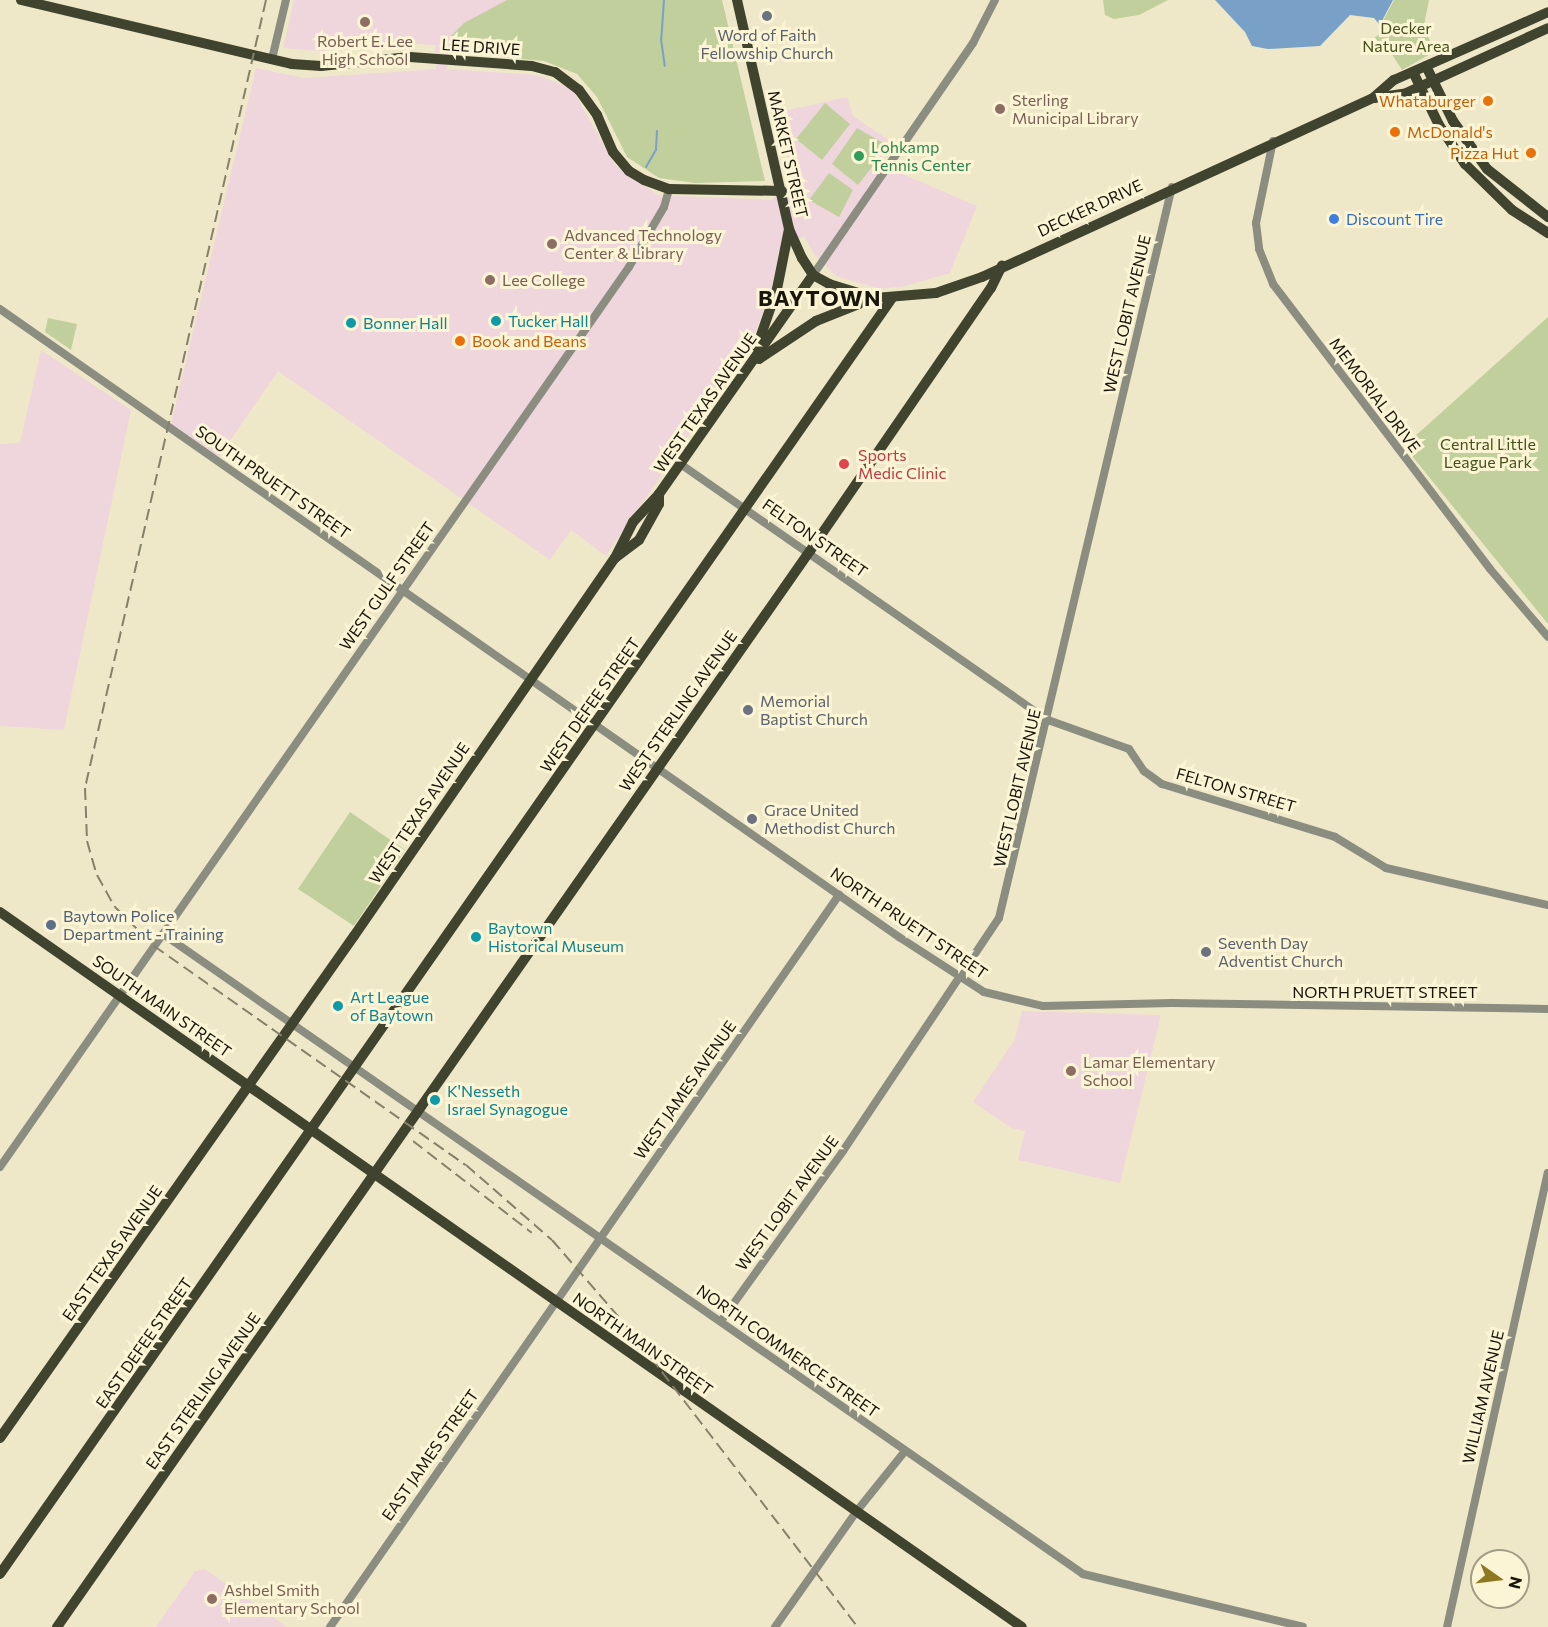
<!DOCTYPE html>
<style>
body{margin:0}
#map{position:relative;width:1548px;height:1627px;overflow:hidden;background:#efe8c8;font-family:Commissioner,sans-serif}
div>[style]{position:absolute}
.education>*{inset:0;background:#efd6dc}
.green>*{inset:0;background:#c0cf9b}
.water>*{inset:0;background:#79a1c8}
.stream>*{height:2px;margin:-1px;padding:0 1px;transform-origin:1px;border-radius:1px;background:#79a1c8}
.minor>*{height:8px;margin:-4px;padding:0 4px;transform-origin:4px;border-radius:4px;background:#8a8d80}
.major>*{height:10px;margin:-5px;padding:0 5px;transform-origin:5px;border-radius:5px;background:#40442e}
.rail>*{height:2px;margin-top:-1px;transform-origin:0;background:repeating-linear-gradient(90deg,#85806a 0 12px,transparent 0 18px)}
.dots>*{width:16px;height:16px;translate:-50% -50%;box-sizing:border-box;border:3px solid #fcf5d5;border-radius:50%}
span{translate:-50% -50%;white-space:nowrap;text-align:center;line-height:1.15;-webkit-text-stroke:6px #fcf5d5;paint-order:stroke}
.park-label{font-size:16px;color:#455219}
.worship-label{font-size:16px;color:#5b616d}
.left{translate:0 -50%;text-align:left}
.education-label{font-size:16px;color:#785e54}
.street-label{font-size:16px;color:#18160a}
.food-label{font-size:16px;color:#c56008}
.right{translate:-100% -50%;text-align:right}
.leisure-label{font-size:16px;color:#27864d}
.shop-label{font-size:16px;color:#366cbe}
.culture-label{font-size:16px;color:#0d838f}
.health-label{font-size:16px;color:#be3a42}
.service-label{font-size:16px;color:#4e5e75}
.district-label{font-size:22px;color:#18160a;font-weight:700;letter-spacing:1.5px}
.north{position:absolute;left:1470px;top:1549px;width:60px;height:60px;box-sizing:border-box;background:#fcf5d5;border:2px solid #a19c84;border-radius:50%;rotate:104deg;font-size:16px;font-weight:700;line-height:24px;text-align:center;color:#18160a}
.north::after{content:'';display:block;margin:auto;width:21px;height:27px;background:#8f791f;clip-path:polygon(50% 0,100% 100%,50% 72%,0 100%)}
</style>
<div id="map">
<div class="education">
<div style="clip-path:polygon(294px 0,507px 0,450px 37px,447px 69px,538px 75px,572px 89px,616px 166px,658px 195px,771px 200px,794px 182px,779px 112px,847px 97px,853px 116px,893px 143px,879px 164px,977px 206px,950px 273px,905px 286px,880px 289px,836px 276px,813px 253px,804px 236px,779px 250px,773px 286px,750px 346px,606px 556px,571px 530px,550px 560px,278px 371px,219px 457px,171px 424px,256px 68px,304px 78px,436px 69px,435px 45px,399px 43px,320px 51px,283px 48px)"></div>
<div style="clip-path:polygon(41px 350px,131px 410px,64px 730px,0 726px,0 444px,20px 443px)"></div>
<div style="clip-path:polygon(1022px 1011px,1161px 1015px,1120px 1183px,1018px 1160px,1025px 1131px,1011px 1128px,973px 1102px,1015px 1039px)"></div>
<div style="clip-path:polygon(205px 1569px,287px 1627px,156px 1627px,195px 1571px)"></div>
</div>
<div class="green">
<div style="clip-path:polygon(507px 0,722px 0,765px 181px,695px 183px,659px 178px,627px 157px,597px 97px,577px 74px,544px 61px,448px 52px,450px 37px,464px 23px)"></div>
<div style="clip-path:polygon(1103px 0,1168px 0,1139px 15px,1114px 19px,1105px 15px)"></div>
<div style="clip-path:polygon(1394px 0,1429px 0,1424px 25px,1434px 52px,1402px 70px,1388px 48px,1374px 38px,1387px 28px,1384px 19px)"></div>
<div style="clip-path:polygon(825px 103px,850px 124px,822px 160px,796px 139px)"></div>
<div style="clip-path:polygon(857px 128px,885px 144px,886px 149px,858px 185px,832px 164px)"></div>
<div style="clip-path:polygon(829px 173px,853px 190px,839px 217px,809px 200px)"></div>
<div style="clip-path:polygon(1548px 317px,1548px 624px,1404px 446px)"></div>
<div style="clip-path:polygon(48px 318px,77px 324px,71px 350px,45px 332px)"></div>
<div style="clip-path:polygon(350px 812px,405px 850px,354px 926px,298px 889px)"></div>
</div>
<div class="water">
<div style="clip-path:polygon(1215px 0,1393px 0,1383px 19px,1384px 30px,1374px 18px,1350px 15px,1320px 46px,1268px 49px,1252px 46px,1245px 32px)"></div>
</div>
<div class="stream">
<div style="left:664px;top:0;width:39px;rotate:94deg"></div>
<div style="left:661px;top:39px;width:27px;rotate:82deg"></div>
<div style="left:646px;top:167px;width:20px;rotate:-60deg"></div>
<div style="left:656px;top:150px;width:19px;rotate:-87deg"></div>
</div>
<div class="minor">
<div style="left:272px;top:59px;width:61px;rotate:-76.7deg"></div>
<div style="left:1273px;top:141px;width:84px;rotate:101.7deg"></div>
<div style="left:1256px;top:223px;width:26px;rotate:83deg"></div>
<div style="left:1259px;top:249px;width:38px;rotate:68deg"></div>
<div style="left:1273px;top:284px;width:358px;rotate:52.7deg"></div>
<div style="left:1490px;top:569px;width:89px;rotate:49.5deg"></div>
<div style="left:813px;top:275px;width:282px;rotate:-55.4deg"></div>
<div style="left:973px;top:43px;width:48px;rotate:-62.9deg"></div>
<div style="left:0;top:309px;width:1097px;rotate:34.94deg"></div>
<div style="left:899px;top:937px;width:101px;rotate:32.9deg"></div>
<div style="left:984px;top:992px;width:61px;rotate:13.3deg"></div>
<div style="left:1043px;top:1006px;width:129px;rotate:-1.3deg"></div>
<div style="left:1172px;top:1003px;width:376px;rotate:0.9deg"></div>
<div style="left:679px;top:463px;width:450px;rotate:34.9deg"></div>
<div style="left:1048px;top:720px;width:86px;rotate:19.7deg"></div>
<div style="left:1129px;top:749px;width:27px;rotate:56deg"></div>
<div style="left:1144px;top:771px;width:22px;rotate:36deg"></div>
<div style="left:1162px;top:784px;width:181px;rotate:17deg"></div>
<div style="left:1335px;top:837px;width:60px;rotate:31.3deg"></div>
<div style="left:1386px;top:868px;width:166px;rotate:12.9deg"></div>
<div style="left:163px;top:934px;width:1121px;rotate:34.82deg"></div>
<div style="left:1083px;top:1574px;width:226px;rotate:13.5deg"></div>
<div style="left:0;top:1167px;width:1098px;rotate:-55.05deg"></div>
<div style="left:629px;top:267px;width:69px;rotate:-59.7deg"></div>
<div style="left:664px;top:207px;width:19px;rotate:-74deg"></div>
<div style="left:721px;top:1321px;width:209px;rotate:-54.3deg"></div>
<div style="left:843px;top:1151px;width:280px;rotate:-56.2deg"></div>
<div style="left:999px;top:918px;width:751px;rotate:-76.69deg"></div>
<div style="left:330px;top:1627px;width:892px;rotate:-55.19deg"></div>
<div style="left:775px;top:1627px;width:141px;rotate:-54.8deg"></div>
<div style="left:856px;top:1512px;width:78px;rotate:-51.2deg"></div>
<div style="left:1447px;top:1627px;width:465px;rotate:-77.5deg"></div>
</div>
<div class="major">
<div style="left:21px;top:0;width:278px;rotate:13.3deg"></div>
<div style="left:292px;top:64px;width:29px;rotate:4deg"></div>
<div style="left:321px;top:66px;width:89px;rotate:-5.8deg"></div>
<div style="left:410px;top:57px;width:122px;rotate:4.2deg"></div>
<div style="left:532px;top:66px;width:24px;rotate:15deg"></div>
<div style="left:555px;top:72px;width:30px;rotate:37deg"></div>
<div style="left:579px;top:90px;width:31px;rotate:54deg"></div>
<div style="left:597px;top:115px;width:40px;rotate:66.6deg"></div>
<div style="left:613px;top:152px;width:25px;rotate:50deg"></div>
<div style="left:629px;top:171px;width:17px;rotate:31deg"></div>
<div style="left:644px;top:180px;width:27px;rotate:20deg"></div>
<div style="left:669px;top:189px;width:113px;rotate:1deg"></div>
<div style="left:737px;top:0;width:235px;rotate:77.2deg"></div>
<div style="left:789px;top:229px;width:32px;rotate:66deg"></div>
<div style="left:802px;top:258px;width:20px;rotate:57deg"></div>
<div style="left:813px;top:275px;width:18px;rotate:29deg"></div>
<div style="left:829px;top:284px;width:48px;rotate:16.9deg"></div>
<div style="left:875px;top:298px;width:61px;rotate:-4.7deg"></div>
<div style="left:936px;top:293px;width:49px;rotate:-19.2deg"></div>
<div style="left:982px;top:277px;width:430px;rotate:-24.6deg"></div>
<div style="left:1373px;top:98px;width:28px;rotate:-41deg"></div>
<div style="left:1394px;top:80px;width:168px;rotate:-23.8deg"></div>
<div style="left:1426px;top:66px;width:61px;rotate:63.9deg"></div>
<div style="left:1453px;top:121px;width:59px;rotate:54.7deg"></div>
<div style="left:1487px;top:169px;width:78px;rotate:38.2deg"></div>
<div style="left:1413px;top:72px;width:59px;rotate:63.9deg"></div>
<div style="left:1439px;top:125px;width:47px;rotate:56.3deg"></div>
<div style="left:1465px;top:164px;width:66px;rotate:44.4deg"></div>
<div style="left:1512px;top:210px;width:43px;rotate:32.6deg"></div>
<div style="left:1374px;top:98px;width:30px;rotate:-8deg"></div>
<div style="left:1404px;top:94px;width:158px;rotate:-24.6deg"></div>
<div style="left:757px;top:347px;width:61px;rotate:-71deg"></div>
<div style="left:777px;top:289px;width:61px;rotate:-78.7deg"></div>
<div style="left:759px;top:359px;width:69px;rotate:-33.7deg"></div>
<div style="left:816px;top:321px;width:62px;rotate:-21.6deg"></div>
<div style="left:615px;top:558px;width:30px;rotate:-37deg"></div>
<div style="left:639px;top:540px;width:41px;rotate:-60.9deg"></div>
<div style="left:659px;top:504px;width:10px;rotate:-90deg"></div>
<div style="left:0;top:912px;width:1247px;rotate:34.98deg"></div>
<div style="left:0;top:1438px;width:614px;rotate:-54.81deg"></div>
<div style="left:354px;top:936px;width:459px;rotate:-55.4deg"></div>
<div style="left:615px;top:558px;width:40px;rotate:-63.4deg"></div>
<div style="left:633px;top:522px;width:38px;rotate:-47deg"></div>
<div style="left:659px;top:494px;width:268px;rotate:-54.9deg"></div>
<div style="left:0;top:1574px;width:1557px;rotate:-55.04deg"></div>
<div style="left:57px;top:1627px;width:1313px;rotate:-55.02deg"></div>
<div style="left:810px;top:551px;width:319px;rotate:-55.5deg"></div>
<div style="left:991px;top:288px;width:25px;rotate:-64deg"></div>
</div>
<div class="rail">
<div style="left:266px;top:0;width:809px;rotate:102.94deg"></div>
<div style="left:85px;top:788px;width:53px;rotate:87.8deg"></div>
<div style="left:87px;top:841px;width:35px;rotate:74deg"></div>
<div style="left:97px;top:875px;width:37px;rotate:61deg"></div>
<div style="left:115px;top:907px;width:55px;rotate:45deg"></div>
<div style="left:154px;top:946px;width:381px;rotate:35.1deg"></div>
<div style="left:466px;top:1165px;width:114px;rotate:41.1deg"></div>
<div style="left:552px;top:1240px;width:118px;rotate:49.1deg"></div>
<div style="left:629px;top:1329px;width:376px;rotate:52.5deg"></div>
<div style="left:413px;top:1141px;width:150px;rotate:37.7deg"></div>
</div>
<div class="dots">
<div style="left:767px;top:16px;background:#6b7280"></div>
<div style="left:365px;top:22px;background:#8d6e63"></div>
<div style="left:1488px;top:101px;background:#e8710a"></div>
<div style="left:1000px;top:109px;background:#8d6e63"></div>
<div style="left:1395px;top:132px;background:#e8710a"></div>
<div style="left:1531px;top:153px;background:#e8710a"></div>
<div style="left:859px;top:156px;background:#2e9e5b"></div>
<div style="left:1334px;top:219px;background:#3f7fe0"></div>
<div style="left:552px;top:244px;background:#8d6e63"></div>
<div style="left:490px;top:280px;background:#8d6e63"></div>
<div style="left:496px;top:321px;background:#0f9aa8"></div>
<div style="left:351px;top:323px;background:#0f9aa8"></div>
<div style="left:460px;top:341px;background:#e8710a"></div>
<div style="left:844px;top:464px;background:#e0444e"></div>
<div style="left:748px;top:710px;background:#6b7280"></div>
<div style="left:752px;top:819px;background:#6b7280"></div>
<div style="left:51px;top:925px;background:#5c6f8a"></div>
<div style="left:476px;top:937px;background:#0f9aa8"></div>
<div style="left:1206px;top:952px;background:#6b7280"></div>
<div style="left:338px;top:1006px;background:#0f9aa8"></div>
<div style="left:1071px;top:1071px;background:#8d6e63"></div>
<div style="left:435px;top:1100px;background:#0f9aa8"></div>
<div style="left:212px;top:1599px;background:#8d6e63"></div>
</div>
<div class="park-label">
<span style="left:1406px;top:37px">Decker<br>Nature Area</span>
<span style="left:1488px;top:453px">Central Little<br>League Park</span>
</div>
<div class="worship-label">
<span style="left:767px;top:44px">Word of Faith<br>Fellowship Church</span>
<span class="left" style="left:760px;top:710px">Memorial<br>Baptist Church</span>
<span class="left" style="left:764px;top:819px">Grace United<br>Methodist Church</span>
<span class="left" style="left:1218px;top:952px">Seventh Day<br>Adventist Church</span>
</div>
<div class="education-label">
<span style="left:365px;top:50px">Robert E. Lee<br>High School</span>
<span class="left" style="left:1012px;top:109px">Sterling<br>Municipal Library</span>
<span class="left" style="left:564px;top:244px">Advanced Technology<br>Center &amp; Library</span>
<span class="left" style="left:502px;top:280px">Lee College</span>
<span class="left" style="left:1083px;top:1071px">Lamar Elementary<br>School</span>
<span class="left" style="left:224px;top:1599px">Ashbel Smith<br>Elementary School</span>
</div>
<div class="street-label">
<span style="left:481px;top:47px;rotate:4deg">LEE DRIVE</span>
<span style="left:788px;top:154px;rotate:77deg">MARKET STREET</span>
<span style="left:1090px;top:208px;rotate:-25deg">DECKER DRIVE</span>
<span style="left:1127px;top:314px;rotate:-77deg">WEST LOBIT AVENUE</span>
<span style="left:1375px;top:395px;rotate:53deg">MEMORIAL DRIVE</span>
<span style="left:705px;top:403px;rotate:-55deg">WEST TEXAS AVENUE</span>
<span style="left:273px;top:482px;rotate:35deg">SOUTH PRUETT STREET</span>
<span style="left:815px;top:538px;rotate:35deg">FELTON STREET</span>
<span style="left:387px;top:586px;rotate:-55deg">WEST GULF STREET</span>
<span style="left:590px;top:705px;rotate:-55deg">WEST DEFEE STREET</span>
<span style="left:678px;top:711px;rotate:-55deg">WEST STERLING AVENUE</span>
<span style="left:1017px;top:788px;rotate:-77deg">WEST LOBIT AVENUE</span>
<span style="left:1236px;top:790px;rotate:16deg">FELTON STREET</span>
<span style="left:419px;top:813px;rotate:-56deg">WEST TEXAS AVENUE</span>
<span style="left:909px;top:923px;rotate:34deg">NORTH PRUETT STREET</span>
<span style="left:1385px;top:992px">NORTH PRUETT STREET</span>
<span style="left:162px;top:1006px;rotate:35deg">SOUTH MAIN STREET</span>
<span style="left:685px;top:1090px;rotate:-55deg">WEST JAMES AVENUE</span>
<span style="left:787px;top:1203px;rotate:-54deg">WEST LOBIT AVENUE</span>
<span style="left:112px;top:1253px;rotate:-55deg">EAST TEXAS AVENUE</span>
<span style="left:144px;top:1343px;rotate:-55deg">EAST DEFEE STREET</span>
<span style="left:643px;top:1344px;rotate:35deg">NORTH MAIN STREET</span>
<span style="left:788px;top:1351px;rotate:35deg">NORTH COMMERCE STREET</span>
<span style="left:203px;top:1391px;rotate:-55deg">EAST STERLING AVENUE</span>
<span style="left:1483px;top:1397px;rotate:-77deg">WILLIAM AVENUE</span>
<span style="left:430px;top:1455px;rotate:-55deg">EAST JAMES STREET</span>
</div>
<div class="food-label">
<span class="right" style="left:1476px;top:101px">Whataburger</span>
<span class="left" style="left:1407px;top:132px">McDonald's</span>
<span class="right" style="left:1519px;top:153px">Pizza Hut</span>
<span class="left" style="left:472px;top:341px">Book and Beans</span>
</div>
<div class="leisure-label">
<span class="left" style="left:871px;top:156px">Lohkamp<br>Tennis Center</span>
</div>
<div class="shop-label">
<span class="left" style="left:1346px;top:219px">Discount Tire</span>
</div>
<div class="culture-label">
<span class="left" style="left:508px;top:321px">Tucker Hall</span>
<span class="left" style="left:363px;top:323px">Bonner Hall</span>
<span class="left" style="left:488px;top:937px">Baytown<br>Historical Museum</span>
<span class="left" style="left:350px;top:1006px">Art League<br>of Baytown</span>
<span class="left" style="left:447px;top:1100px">K'Nesseth<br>Israel Synagogue</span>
</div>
<div class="health-label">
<span class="left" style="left:858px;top:464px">Sports<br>Medic Clinic</span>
</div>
<div class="service-label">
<span class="left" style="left:63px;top:925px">Baytown Police<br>Department - Training</span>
</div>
<div class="district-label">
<span style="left:820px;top:298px">BAYTOWN</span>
</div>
<div class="north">N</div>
</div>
